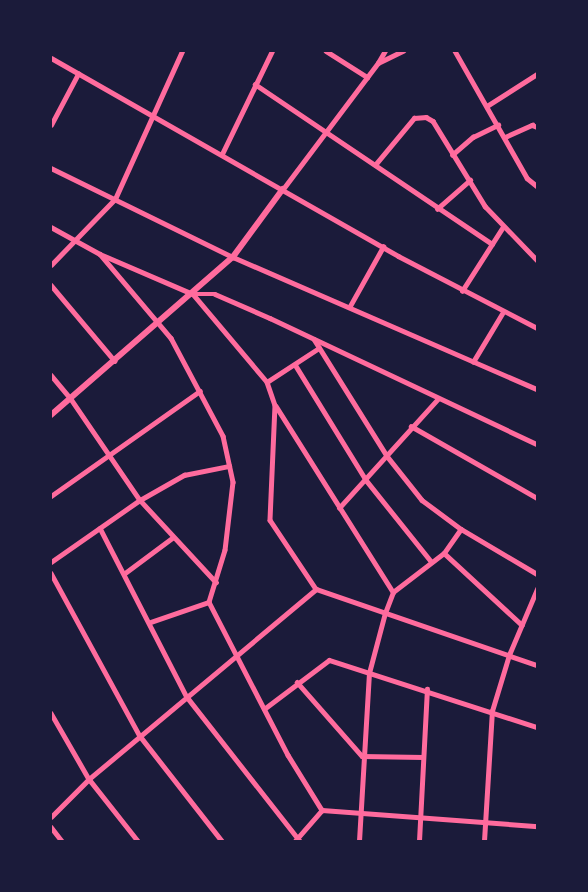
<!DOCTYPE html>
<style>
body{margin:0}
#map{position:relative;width:588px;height:892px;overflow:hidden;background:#1b1b3a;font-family:"Exo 2",sans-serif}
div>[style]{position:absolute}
.minor>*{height:4.5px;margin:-2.25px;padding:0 2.25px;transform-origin:2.25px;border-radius:2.25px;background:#ff6b9d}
.tertiary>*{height:5px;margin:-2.5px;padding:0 2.5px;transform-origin:2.5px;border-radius:2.5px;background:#ff6b9d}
.secondary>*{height:5.5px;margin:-2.75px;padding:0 2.75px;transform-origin:2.75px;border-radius:2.75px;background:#ff6b9d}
span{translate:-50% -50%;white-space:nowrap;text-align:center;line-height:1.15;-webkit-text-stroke:4px #1b1b3a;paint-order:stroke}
.frame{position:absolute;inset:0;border:52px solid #1b1b3a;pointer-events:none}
</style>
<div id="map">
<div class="minor">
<div style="left:326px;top:51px;width:49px;rotate:32.4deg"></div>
<div style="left:455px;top:51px;width:146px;rotate:60.4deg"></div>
<div style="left:527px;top:178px;width:13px;rotate:39deg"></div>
<div style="left:378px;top:63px;width:14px;rotate:-60deg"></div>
<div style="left:255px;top:84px;width:286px;rotate:34deg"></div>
<div style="left:487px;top:106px;width:59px;rotate:-32.6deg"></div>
<div style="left:51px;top:125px;width:58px;rotate:-62.1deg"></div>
<div style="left:505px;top:137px;width:30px;rotate:-24deg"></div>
<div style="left:532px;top:125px;width:5px;rotate:22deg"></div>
<div style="left:222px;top:154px;width:114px;rotate:-64.1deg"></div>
<div style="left:452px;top:155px;width:28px;rotate:-41deg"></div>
<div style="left:473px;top:137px;width:28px;rotate:-26deg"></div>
<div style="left:375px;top:165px;width:61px;rotate:-50.3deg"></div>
<div style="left:414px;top:118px;width:12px;rotate:-5deg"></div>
<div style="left:426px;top:117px;width:8px;rotate:30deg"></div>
<div style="left:433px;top:121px;width:100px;rotate:58.5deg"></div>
<div style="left:485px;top:206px;width:75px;rotate:46.1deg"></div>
<div style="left:51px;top:168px;width:203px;rotate:26.1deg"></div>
<div style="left:233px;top:257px;width:331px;rotate:23.5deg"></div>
<div style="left:283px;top:189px;width:158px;rotate:-53deg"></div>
<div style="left:378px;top:63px;width:28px;rotate:-26deg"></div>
<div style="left:437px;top:209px;width:44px;rotate:-41.3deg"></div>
<div style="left:51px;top:227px;width:56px;rotate:28.9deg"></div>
<div style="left:100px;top:254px;width:101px;rotate:23.3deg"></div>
<div style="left:193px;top:294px;width:22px"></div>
<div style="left:215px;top:294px;width:60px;rotate:23.6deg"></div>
<div style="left:270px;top:318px;width:295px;rotate:25.3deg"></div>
<div style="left:100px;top:254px;width:110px;rotate:49.8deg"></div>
<div style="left:171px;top:338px;width:111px;rotate:62deg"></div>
<div style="left:223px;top:436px;width:47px;rotate:77.7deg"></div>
<div style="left:233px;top:482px;width:68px;rotate:96.7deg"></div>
<div style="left:225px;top:550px;width:54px;rotate:107.1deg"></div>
<div style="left:209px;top:602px;width:172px;rotate:62.7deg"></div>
<div style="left:288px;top:755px;width:65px;rotate:58.3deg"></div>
<div style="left:322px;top:810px;width:216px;rotate:4.3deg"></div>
<div style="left:51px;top:265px;width:92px;rotate:-45.9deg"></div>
<div style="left:115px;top:199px;width:162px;rotate:-65.6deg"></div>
<div style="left:51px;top:285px;width:99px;rotate:49.9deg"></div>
<div style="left:462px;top:291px;width:76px;rotate:-57.4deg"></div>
<div style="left:193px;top:294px;width:115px;rotate:49.9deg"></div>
<div style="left:267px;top:382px;width:24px;rotate:71deg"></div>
<div style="left:275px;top:405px;width:115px;rotate:92.5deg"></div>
<div style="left:270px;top:520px;width:83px;rotate:56.3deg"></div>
<div style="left:316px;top:589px;width:234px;rotate:19deg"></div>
<div style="left:350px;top:306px;width:68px;rotate:-60.8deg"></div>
<div style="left:314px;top:339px;width:138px;rotate:58deg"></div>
<div style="left:387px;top:456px;width:56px;rotate:51.5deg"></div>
<div style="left:422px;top:500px;width:49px;rotate:36.6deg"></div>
<div style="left:461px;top:529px;width:88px;rotate:30.6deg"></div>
<div style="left:473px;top:362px;width:58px;rotate:-59deg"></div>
<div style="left:296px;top:366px;width:134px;rotate:58.4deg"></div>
<div style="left:366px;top:480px;width:104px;rotate:51.3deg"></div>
<div style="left:51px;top:375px;width:31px;rotate:50deg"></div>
<div style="left:71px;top:399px;width:122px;rotate:55.7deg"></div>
<div style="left:140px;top:500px;width:112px;rotate:47.2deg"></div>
<div style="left:267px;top:382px;width:62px;rotate:-33.2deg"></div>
<div style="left:276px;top:406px;width:220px;rotate:57.8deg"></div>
<div style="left:411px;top:426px;width:145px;rotate:29.7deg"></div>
<div style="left:51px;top:496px;width:182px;rotate:-35.2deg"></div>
<div style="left:339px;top:508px;width:147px;rotate:-47.8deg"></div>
<div style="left:100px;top:528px;width:190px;rotate:62.8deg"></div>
<div style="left:187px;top:697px;width:183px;rotate:51.9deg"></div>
<div style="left:444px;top:553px;width:106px;rotate:42.7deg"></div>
<div style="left:51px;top:562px;width:108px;rotate:-34.9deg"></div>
<div style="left:140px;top:500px;width:51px;rotate:-29.6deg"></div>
<div style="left:184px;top:475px;width:46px;rotate:-11.3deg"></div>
<div style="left:51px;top:573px;width:186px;rotate:61.4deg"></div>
<div style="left:140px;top:736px;width:133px;rotate:52deg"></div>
<div style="left:125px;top:573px;width:59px;rotate:-36.7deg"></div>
<div style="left:151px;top:622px;width:61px;rotate:-19deg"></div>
<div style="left:297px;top:682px;width:98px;rotate:48.7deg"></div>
<div style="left:362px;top:756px;width:61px;rotate:0.9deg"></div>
<div style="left:264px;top:709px;width:81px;rotate:-37deg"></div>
<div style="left:329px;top:660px;width:219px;rotate:17.9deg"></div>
<div style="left:51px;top:713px;width:76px;rotate:60.1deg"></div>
<div style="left:89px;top:779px;width:79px;rotate:51.7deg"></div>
<div style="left:51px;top:817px;width:54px;rotate:-45deg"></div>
<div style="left:89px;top:779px;width:296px;rotate:-39.9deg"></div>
<div style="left:51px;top:827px;width:18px;rotate:52deg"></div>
<div style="left:295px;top:841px;width:41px;rotate:-48.9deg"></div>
<div style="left:359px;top:841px;width:168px;rotate:-86.6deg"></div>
<div style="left:369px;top:673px;width:62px;rotate:-75.1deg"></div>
<div style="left:385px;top:613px;width:22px;rotate:-69deg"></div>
<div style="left:393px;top:592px;width:64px;rotate:-37.4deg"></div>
<div style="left:444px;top:553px;width:29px;rotate:-55deg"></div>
<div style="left:419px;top:841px;width:152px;rotate:-87deg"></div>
<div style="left:484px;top:841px;width:130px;rotate:-86.5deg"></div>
<div style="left:492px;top:711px;width:59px;rotate:-73.1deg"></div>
<div style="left:509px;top:655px;width:72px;rotate:-67deg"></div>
</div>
<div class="tertiary">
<div style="left:51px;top:58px;width:400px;rotate:29.7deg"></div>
<div style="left:398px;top:256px;width:157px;rotate:27.4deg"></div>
</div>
<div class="secondary">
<div style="left:51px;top:415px;width:241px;rotate:-41deg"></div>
<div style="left:233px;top:257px;width:84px;rotate:-53.7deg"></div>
</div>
<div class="frame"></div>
</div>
